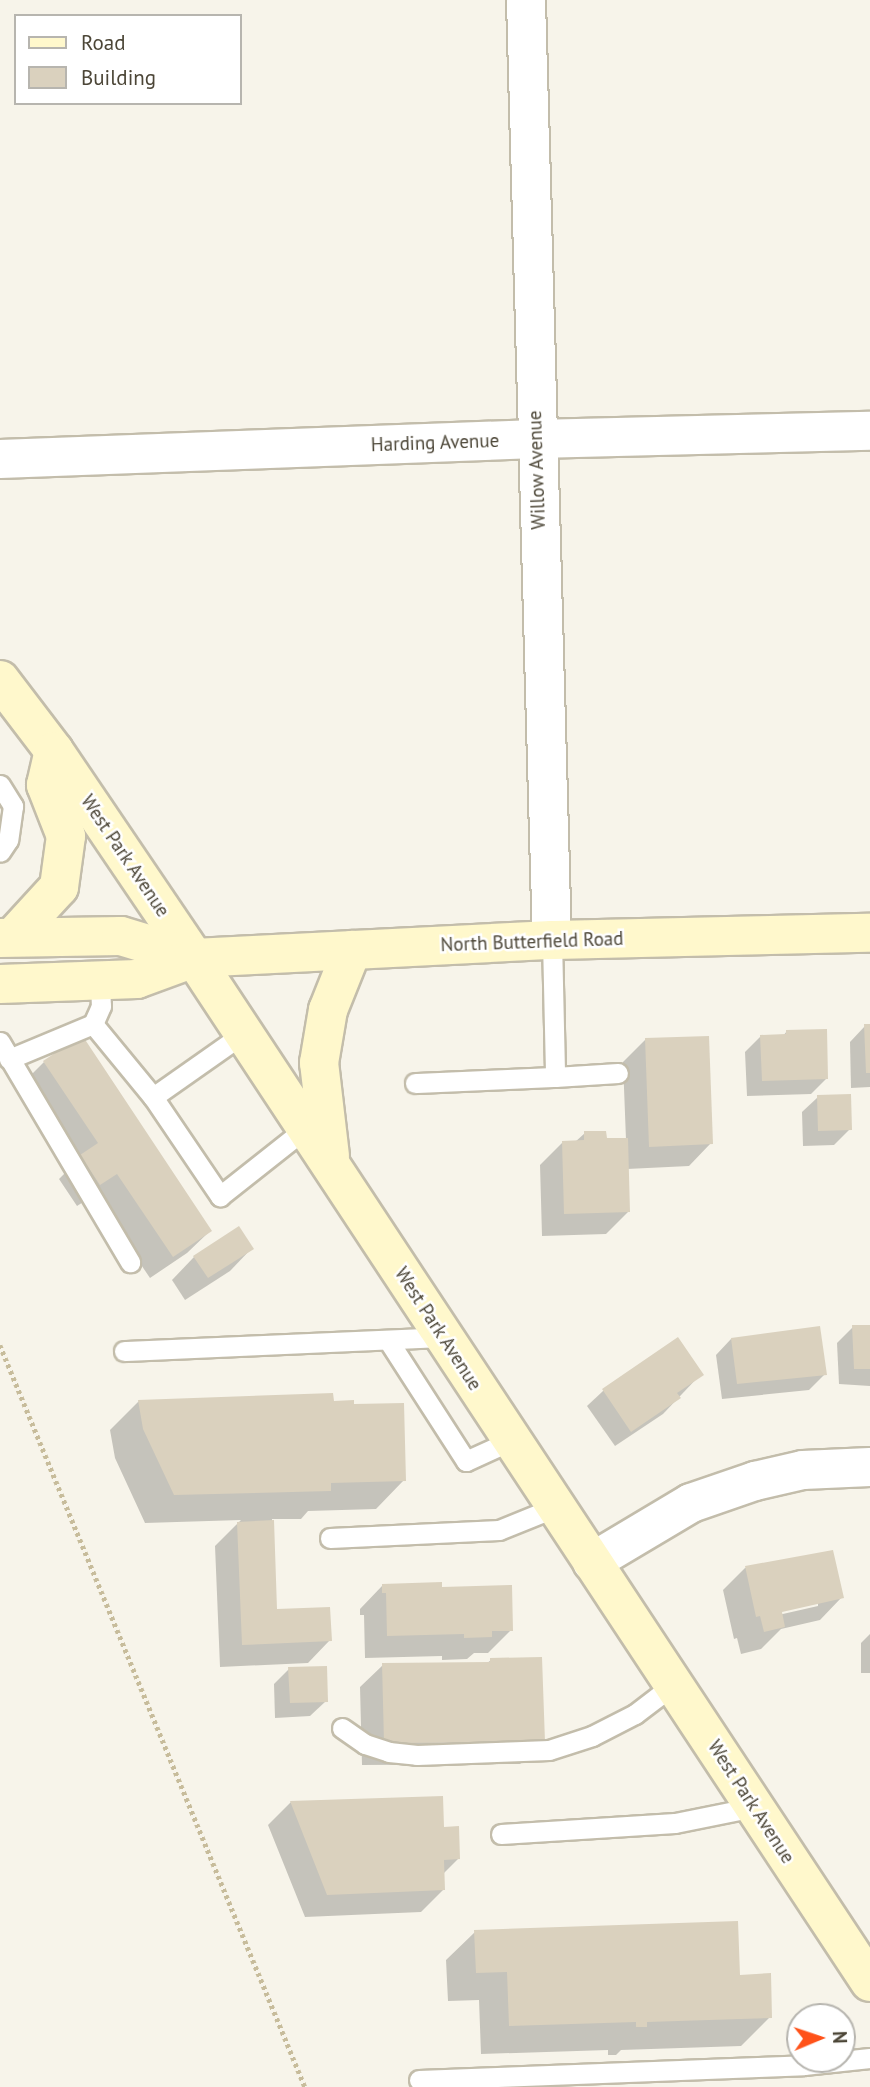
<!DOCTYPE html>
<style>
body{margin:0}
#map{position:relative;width:870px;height:2087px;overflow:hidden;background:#f7f4ea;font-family:"PT Sans",sans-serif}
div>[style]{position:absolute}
.shadow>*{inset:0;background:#0003}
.building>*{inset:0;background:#dad1be}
.path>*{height:4.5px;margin-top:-2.25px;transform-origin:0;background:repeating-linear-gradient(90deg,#c7bc9b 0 3.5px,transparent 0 7px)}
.roads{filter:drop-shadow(2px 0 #c3bdab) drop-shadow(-2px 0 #c3bdab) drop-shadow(0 2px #c3bdab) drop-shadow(0 -2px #c3bdab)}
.lane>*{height:19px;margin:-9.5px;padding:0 9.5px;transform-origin:9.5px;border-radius:9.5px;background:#fff}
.street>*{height:38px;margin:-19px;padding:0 19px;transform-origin:19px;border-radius:19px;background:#fff}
.secondary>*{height:38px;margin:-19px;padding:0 19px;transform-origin:19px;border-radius:19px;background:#fff8cc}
span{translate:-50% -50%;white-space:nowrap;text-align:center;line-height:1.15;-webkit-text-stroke:5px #fff;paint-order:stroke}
.street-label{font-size:19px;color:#4c4637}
.legend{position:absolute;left:14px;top:14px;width:228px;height:91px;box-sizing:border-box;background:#fff;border:2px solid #b7b5af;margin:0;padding:9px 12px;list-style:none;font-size:21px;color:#4c4637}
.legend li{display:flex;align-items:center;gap:14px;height:35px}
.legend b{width:35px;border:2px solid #b7b5af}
.north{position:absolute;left:786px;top:2003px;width:70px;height:70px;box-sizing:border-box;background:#fff;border:2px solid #b7b5af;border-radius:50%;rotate:88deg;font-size:19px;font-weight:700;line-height:28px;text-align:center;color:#4c4637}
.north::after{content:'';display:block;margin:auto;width:24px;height:32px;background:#ff5219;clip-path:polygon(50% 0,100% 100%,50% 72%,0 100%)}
</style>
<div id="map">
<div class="shadow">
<div style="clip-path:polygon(865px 1026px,870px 1026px,870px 1087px,851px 1088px,850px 1042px)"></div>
<div style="clip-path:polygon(787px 1031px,827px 1078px,811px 1094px,747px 1096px,745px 1052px,761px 1036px,783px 1036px)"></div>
<div style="clip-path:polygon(646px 1039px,711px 1143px,689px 1166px,627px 1169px,629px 1211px,606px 1234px,542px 1236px,540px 1165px,562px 1143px,575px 1142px,585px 1133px,605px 1140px,626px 1140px,623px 1062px)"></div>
<div style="clip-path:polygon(44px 1062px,210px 1231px,187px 1253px,150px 1278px,94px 1195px,77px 1206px,59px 1179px,74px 1164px,21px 1085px)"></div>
<div style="clip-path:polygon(818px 1097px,850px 1129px,834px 1145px,803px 1146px,802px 1112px)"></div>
<div style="clip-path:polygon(252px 1248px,230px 1271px,185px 1300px,172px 1280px,194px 1257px)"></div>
<div style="clip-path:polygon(853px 1327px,870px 1327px,870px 1386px,839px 1384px,837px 1343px)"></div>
<div style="clip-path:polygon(731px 1339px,825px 1374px,809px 1390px,722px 1399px,716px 1355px)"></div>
<div style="clip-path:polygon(678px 1340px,701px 1374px,663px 1414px,615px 1446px,587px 1406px,603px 1391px)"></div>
<div style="clip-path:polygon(139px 1401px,332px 1403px,352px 1406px,404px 1480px,376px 1509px,308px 1511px,301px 1519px,272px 1519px,276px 1611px,330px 1640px,308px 1663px,220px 1667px,215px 1546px,241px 1520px,145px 1523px,115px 1458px,110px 1430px)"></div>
<div style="clip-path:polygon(evenodd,832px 1552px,842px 1597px,820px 1620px,781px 1629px,761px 1649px,741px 1654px,737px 1638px,734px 1639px,723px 1590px,745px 1568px,832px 1552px,818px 1602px,818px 1606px,774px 1616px,773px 1612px,818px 1602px)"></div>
<div style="clip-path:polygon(382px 1586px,441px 1589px,511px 1630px,488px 1653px,474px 1653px,467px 1659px,442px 1660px,442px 1656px,365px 1658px,364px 1615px,360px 1615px,360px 1609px)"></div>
<div style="clip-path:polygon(870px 1634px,870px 1673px,861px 1673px,861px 1643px)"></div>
<div style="clip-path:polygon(491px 1660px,543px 1742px,520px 1764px,362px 1765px,360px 1687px,383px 1665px,486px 1664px)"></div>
<div style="clip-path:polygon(289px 1669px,326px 1701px,310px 1716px,275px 1718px,274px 1684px)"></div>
<div style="clip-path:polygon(291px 1802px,442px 1829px,459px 1858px,443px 1874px,444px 1889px,421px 1912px,305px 1917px,268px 1825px)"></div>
<div style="clip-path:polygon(475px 1932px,738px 1976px,770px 2017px,741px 2046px,621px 2050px,616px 2055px,608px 2055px,608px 2050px,481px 2054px,479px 2000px,448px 2001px,446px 1960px)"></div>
</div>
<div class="building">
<div style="clip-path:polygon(864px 1024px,870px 1024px,870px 1073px,866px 1073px)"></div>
<div style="clip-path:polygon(827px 1029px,828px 1079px,762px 1081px,760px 1035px,786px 1034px,786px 1030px)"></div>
<div style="clip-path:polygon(82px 1035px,212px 1231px,173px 1257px,117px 1174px,100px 1185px,80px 1155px,98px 1143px,43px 1061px)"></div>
<div style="clip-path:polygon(709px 1036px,713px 1144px,649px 1147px,645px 1038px)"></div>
<div style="clip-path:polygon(851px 1094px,852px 1130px,818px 1131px,817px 1095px)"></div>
<div style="clip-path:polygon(584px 1131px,606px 1131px,607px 1138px,628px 1138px,630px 1212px,564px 1214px,562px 1141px,584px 1140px)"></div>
<div style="clip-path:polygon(239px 1226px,254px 1249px,208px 1278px,193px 1256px)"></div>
<div style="clip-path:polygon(852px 1325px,870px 1325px,870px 1369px,854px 1369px)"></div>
<div style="clip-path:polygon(820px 1326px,827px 1375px,737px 1384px,731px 1338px)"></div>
<div style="clip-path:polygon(678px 1337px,704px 1375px,677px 1393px,681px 1398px,631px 1432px,602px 1389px)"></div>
<div style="clip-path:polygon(333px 1393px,334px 1401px,354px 1400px,354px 1404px,404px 1403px,406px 1481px,331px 1483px,331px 1491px,174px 1495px,143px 1429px,138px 1400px)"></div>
<div style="clip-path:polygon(274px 1520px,277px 1609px,330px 1607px,332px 1641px,242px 1645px,237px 1522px)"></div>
<div style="clip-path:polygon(833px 1550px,844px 1598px,782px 1612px,785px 1627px,764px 1632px,760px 1616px,756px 1617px,745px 1566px)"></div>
<div style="clip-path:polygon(442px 1582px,442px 1587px,512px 1585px,513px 1631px,492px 1631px,492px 1637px,464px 1638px,464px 1634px,387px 1636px,386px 1593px,382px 1593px,382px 1584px)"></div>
<div style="clip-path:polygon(542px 1657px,545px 1742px,384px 1743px,382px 1663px,490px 1662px,490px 1658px)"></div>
<div style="clip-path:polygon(327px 1666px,328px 1702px,290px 1703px,288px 1667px)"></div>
<div style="clip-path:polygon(443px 1796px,444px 1827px,459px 1826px,460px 1859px,444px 1860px,445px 1890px,327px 1895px,290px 1801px)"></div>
<div style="clip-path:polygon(738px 1921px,740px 1975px,771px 1973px,772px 2018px,647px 2022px,647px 2027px,636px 2027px,636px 2022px,509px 2026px,507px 1972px,476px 1973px,474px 1930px)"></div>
</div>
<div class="path">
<div style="left:0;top:1345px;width:802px;rotate:67.65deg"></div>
</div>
<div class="roads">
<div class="lane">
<div style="left:0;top:785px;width:25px;rotate:58deg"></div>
<div style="left:13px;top:806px;width:34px;rotate:98deg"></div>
<div style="left:8px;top:840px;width:14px;rotate:124deg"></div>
<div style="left:552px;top:940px;width:137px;rotate:88.7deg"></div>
<div style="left:555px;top:1077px;width:63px;rotate:-3.6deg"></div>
<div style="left:100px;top:980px;width:26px;rotate:88deg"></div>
<div style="left:101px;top:1006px;width:20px;rotate:114deg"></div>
<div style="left:93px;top:1024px;width:94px;rotate:50.6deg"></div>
<div style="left:153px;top:1097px;width:120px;rotate:55.9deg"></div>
<div style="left:220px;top:1196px;width:110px;rotate:-38.3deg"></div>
<div style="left:0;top:1042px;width:256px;rotate:59.4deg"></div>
<div style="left:9px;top:1059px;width:91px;rotate:-22.6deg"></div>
<div style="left:415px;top:1083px;width:140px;rotate:-2.5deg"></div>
<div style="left:153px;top:1097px;width:111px;rotate:-35.1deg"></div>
<div style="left:388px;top:1340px;width:144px;rotate:57.2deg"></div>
<div style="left:466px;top:1461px;width:51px;rotate:-24.5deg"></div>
<div style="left:124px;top:1351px;width:320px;rotate:-2.5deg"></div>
<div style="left:330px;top:1538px;width:169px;rotate:-2.7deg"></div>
<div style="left:499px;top:1530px;width:61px;rotate:-22deg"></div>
<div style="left:342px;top:1728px;width:28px;rotate:35deg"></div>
<div style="left:365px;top:1744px;width:25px;rotate:18deg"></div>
<div style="left:389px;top:1752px;width:28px;rotate:6deg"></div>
<div style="left:417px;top:1755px;width:132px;rotate:-2.2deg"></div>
<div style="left:549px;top:1750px;width:45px;rotate:-18deg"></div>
<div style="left:592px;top:1736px;width:48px;rotate:-27.1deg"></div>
<div style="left:635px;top:1714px;width:48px;rotate:-37.3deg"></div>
<div style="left:501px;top:1834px;width:174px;rotate:-3.6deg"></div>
<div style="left:675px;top:1823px;width:81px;rotate:-11.4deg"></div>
<div style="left:419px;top:2080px;width:385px;rotate:-2.2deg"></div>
<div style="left:804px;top:2065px;width:66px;rotate:-6.1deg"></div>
</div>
<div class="street">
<div style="left:526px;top:0;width:940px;rotate:88.42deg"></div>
<div style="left:0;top:459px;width:536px;rotate:-2.14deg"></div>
<div style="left:536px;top:439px;width:334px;rotate:-1.4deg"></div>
<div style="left:592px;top:1562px;width:115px;rotate:-30.8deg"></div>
<div style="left:691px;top:1503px;width:68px;rotate:-19deg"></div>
<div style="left:755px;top:1481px;width:49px;rotate:-12.9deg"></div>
<div style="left:803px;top:1470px;width:67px;rotate:-2.6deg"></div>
</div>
<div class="secondary">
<div style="left:0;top:680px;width:89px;rotate:52.7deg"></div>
<div style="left:54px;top:751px;width:250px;rotate:55.9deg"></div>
<div style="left:194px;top:958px;width:1227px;rotate:56.57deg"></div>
<div style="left:13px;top:937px;width:68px;rotate:-47.4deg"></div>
<div style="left:59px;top:887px;width:51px;rotate:-82.2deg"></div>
<div style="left:66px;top:836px;width:55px;rotate:-111.4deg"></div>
<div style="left:46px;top:785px;width:35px;rotate:-77deg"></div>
<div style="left:0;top:938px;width:121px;rotate:-0.9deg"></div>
<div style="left:121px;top:936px;width:76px;rotate:16.8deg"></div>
<div style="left:0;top:984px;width:137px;rotate:-2.1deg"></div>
<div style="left:137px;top:979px;width:61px;rotate:-20.2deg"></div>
<div style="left:194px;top:958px;width:358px;rotate:-2.9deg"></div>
<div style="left:552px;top:940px;width:318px;rotate:-1.3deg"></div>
<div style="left:330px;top:1156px;width:94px;rotate:-96.7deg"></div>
<div style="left:319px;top:1063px;width:54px;rotate:-80.4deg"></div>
<div style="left:328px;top:1010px;width:65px;rotate:-68.2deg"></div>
</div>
</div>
<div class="street-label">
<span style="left:435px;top:443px;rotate:-2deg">Harding Avenue</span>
<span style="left:537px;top:470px;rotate:-92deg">Willow Avenue</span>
<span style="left:125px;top:856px;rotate:56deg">West Park Avenue</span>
<span style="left:532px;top:942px;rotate:-2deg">North Butterfield Road</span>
<span style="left:438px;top:1329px;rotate:57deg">West Park Avenue</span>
<span style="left:751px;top:1802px;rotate:57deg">West Park Avenue</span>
</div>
<ul class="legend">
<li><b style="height:9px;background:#fff8cc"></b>Road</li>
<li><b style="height:19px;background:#dad1be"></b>Building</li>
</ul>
<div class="north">N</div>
</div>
